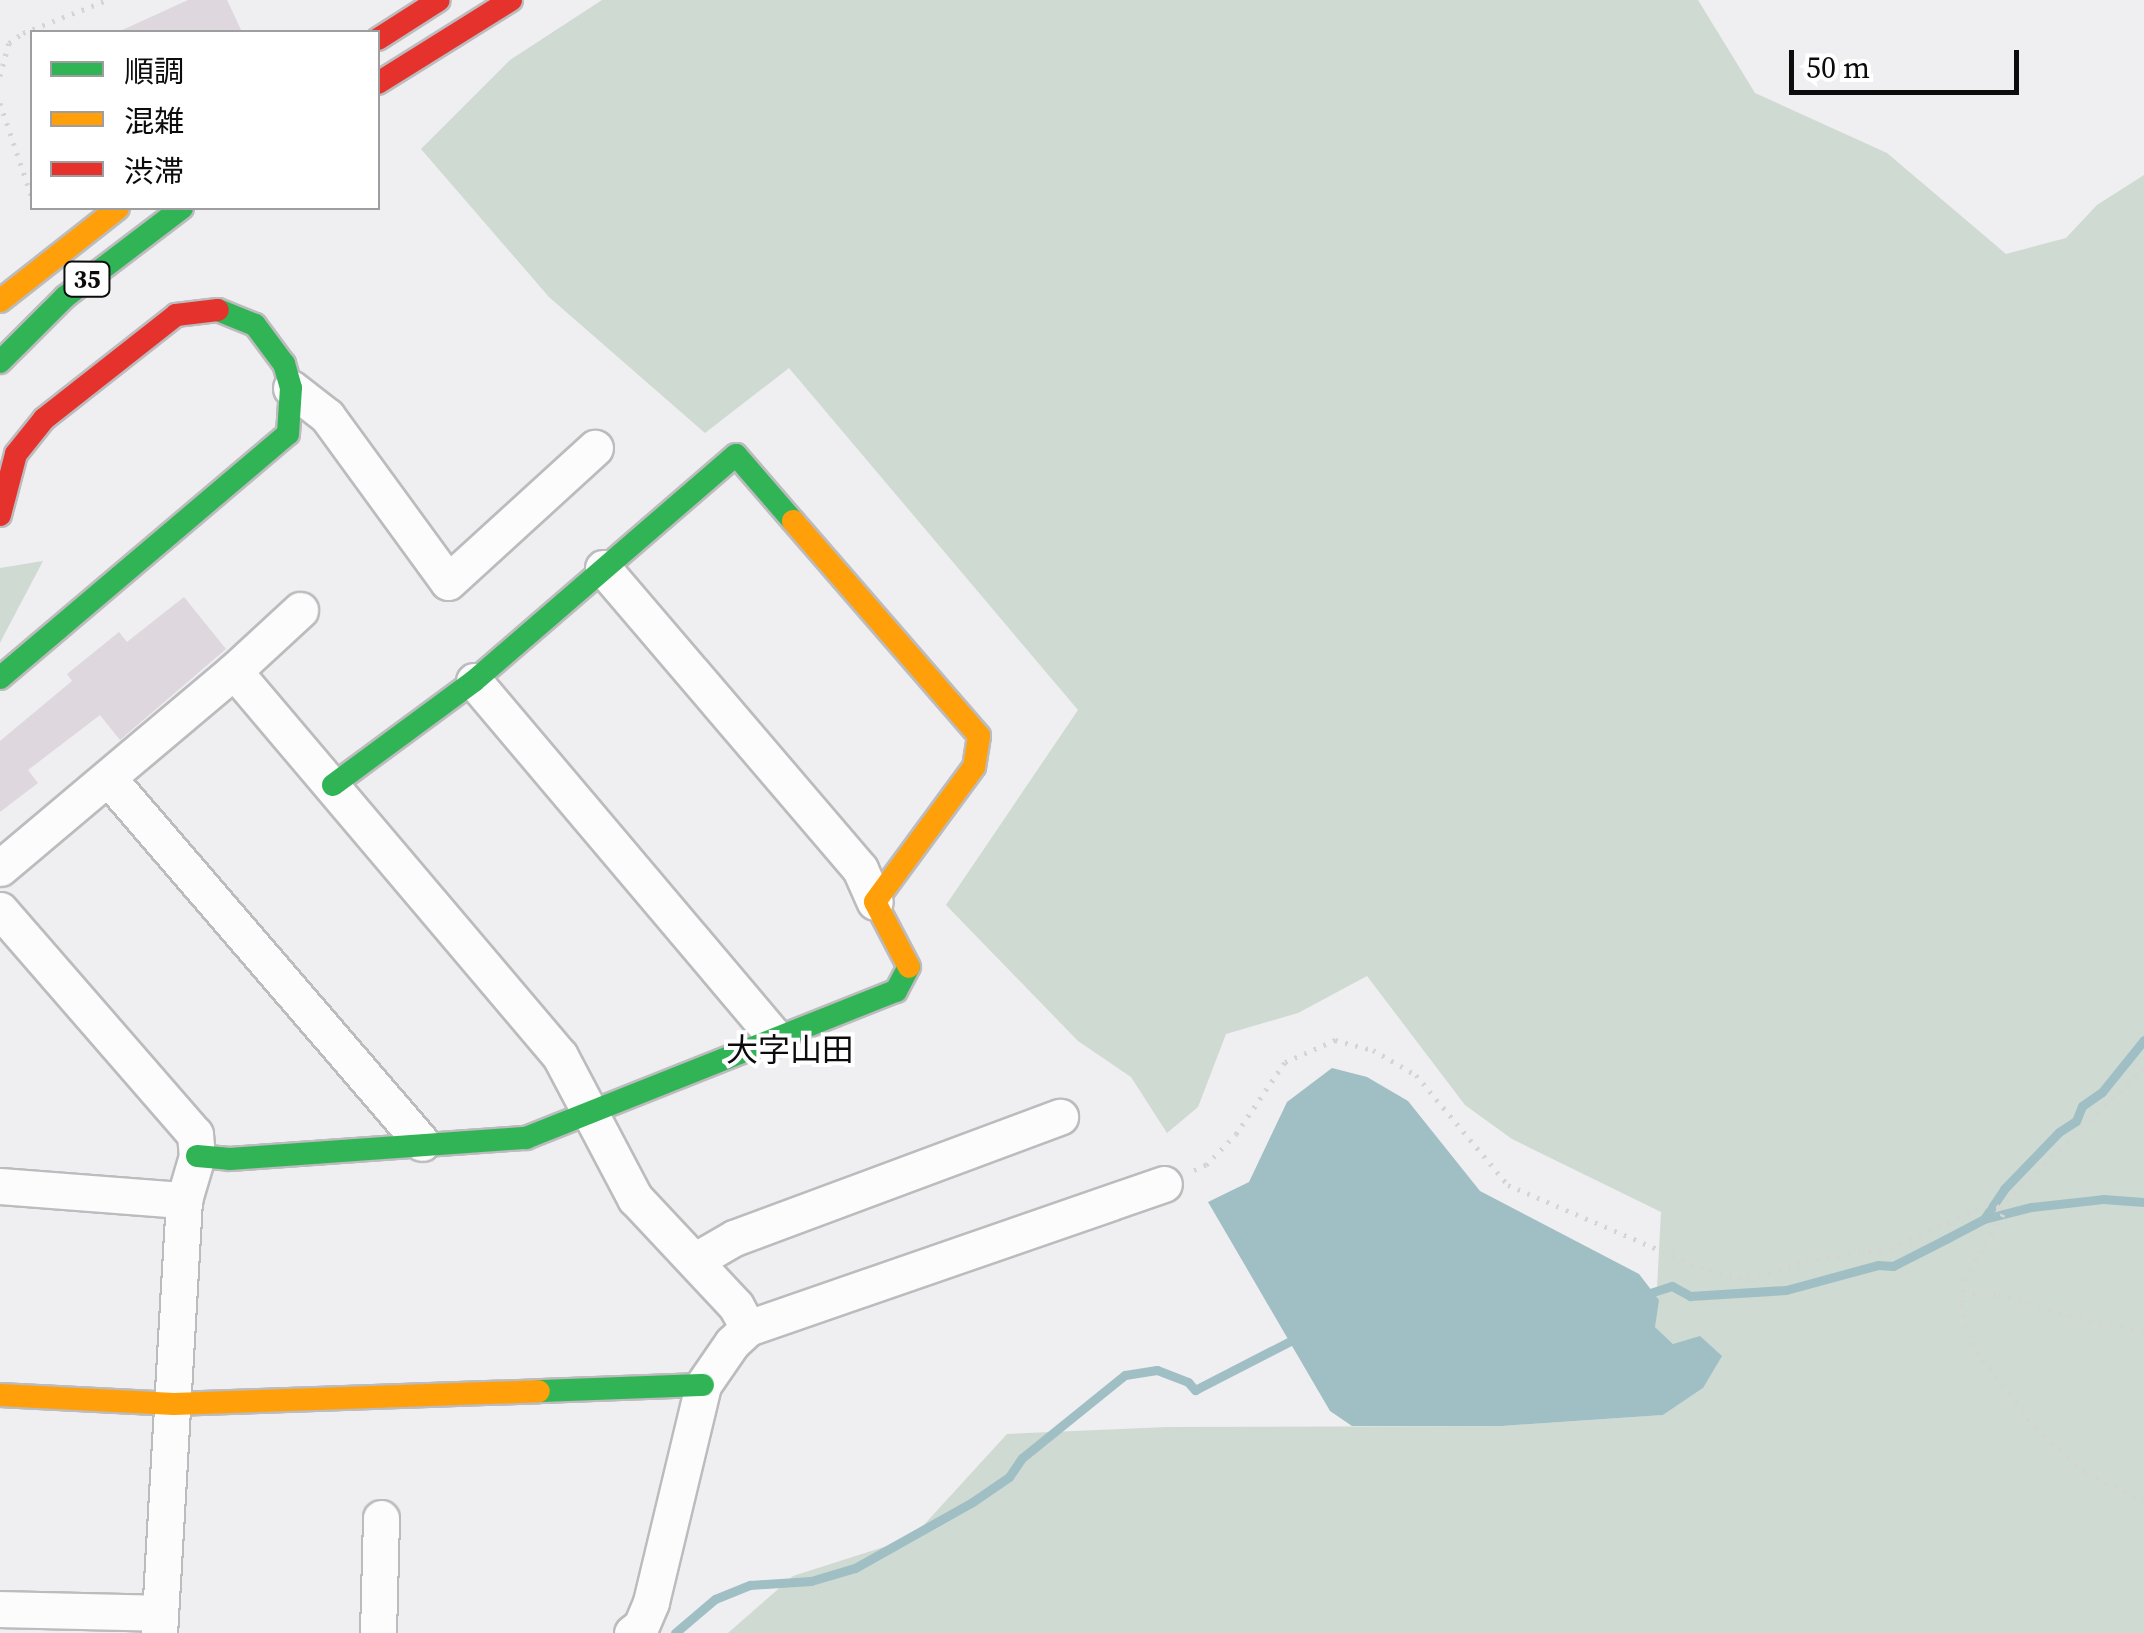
<!DOCTYPE html>
<meta charset="utf-8">
<style>
body{margin:0}
#map{position:relative;width:2144px;height:1633px;overflow:hidden;background:#efeef1;font-family:"Source Serif 4","Noto Sans JP",serif}
div>[style]{position:absolute}
.green>*{inset:0;background:#cedad2}
.water>*{inset:0;background:#a0bfc4}
.stream>*{height:9px;margin:-4.5px;padding:0 4.5px;transform-origin:4.5px;border-radius:4.5px;background:#a0bfc4}
.building>*{inset:0;background:#ded7dd}
.path>*{height:5px;margin-top:-2.5px;transform-origin:0;background:repeating-linear-gradient(90deg,#d5d4d5 0 2.5px,transparent 0 10.5px)}
.roads{filter:drop-shadow(2px 0 #bcbbbd) drop-shadow(-2px 0 #bcbbbd) drop-shadow(0 2px #bcbbbd) drop-shadow(0 -2px #bcbbbd)}
.street>*{height:35px;margin:-17.5px;padding:0 17.5px;transform-origin:17.5px;border-radius:17.5px;background:#fdfcfd}
.fast>*{height:22px;margin:-11px;padding:0 11px;transform-origin:11px;border-radius:11px;background:#30b455}
.slow>*{height:22px;margin:-11px;padding:0 11px;transform-origin:11px;border-radius:11px;background:#ff9f0a}
.jam>*{height:22px;margin:-11px;padding:0 11px;transform-origin:11px;border-radius:11px;background:#e5322d}
span{translate:-50% -50%;white-space:nowrap;text-align:center;line-height:1.15;-webkit-text-stroke:8px #fff;paint-order:stroke}
.shield-label span{padding:2px 8px;background:#fff;border:2px solid;border-radius:8px;-webkit-text-stroke-width:0}
.shield-label{font-size:25px;color:#0c0c0d;font-weight:700}
.quarter-label{font-size:32px;color:#0c0c0d}
.legend{position:absolute;left:30px;top:30px;width:350px;height:180px;box-sizing:border-box;background:#fff;border:2px solid #9e9e9e;margin:0;padding:12px 18px;list-style:none;font-size:30px;color:#0c0c0d}
.legend li{display:flex;align-items:center;gap:20px;height:50px}
.legend b{width:50px;border:2px solid #9e9e9e}
.scale{position:absolute;left:1789px;top:50px;width:230px;height:45px;box-sizing:border-box;border:5px solid #0c0c0d;border-top:0;padding-left:12px;font-size:30px;line-height:35px;white-space:nowrap;color:#0c0c0d;-webkit-text-stroke:8px #fff;paint-order:stroke}
</style>
<div id="map">
<div class="green">
<div style="clip-path:polygon(602px 0,1698px 0,1755px 93px,1887px 153px,2006px 254px,2066px 238px,2097px 205px,2144px 175px,2144px 1633px,728px 1633px,793px 1576px,912px 1538px,1007px 1434px,1168px 1427px,1502px 1426px,1663px 1415px,1703px 1388px,1673px 1344px,1655px 1327px,1661px 1212px,1512px 1139px,1465px 1105px,1367px 976px,1298px 1013px,1226px 1034px,1198px 1107px,1167px 1133px,1131px 1077px,1078px 1041px,946px 905px,1078px 710px,789px 368px,705px 433px,549px 297px,421px 149px,510px 60px)"></div>
<div style="clip-path:polygon(43px 561px,4px 635px,0 643px,0 568px)"></div>
</div>
<div class="water">
<div style="clip-path:polygon(1332px 1068px,1367px 1077px,1408px 1101px,1480px 1191px,1639px 1274px,1659px 1300px,1655px 1327px,1673px 1344px,1700px 1336px,1722px 1356px,1703px 1388px,1663px 1415px,1502px 1426px,1352px 1426px,1330px 1411px,1208px 1202px,1249px 1182px,1287px 1102px)"></div>
</div>
<div class="stream">
<div style="left:1984px;top:1219px;width:49px;rotate:-14.3deg"></div>
<div style="left:2031px;top:1207px;width:72px;rotate:-6.3deg"></div>
<div style="left:2103px;top:1199px;width:41px;rotate:4.2deg"></div>
<div style="left:1644px;top:1295px;width:29px;rotate:-18deg"></div>
<div style="left:1672px;top:1286px;width:21px;rotate:29deg"></div>
<div style="left:1690px;top:1296px;width:96px;rotate:-3.6deg"></div>
<div style="left:1786px;top:1290px;width:95px;rotate:-15.2deg"></div>
<div style="left:1878px;top:1265px;width:15px;rotate:4deg"></div>
<div style="left:1893px;top:1266px;width:59px;rotate:-27deg"></div>
<div style="left:1946px;top:1239px;width:43px;rotate:-27.8deg"></div>
<div style="left:1984px;top:1219px;width:36px;rotate:-56deg"></div>
<div style="left:2004px;top:1189px;width:79px;rotate:-46deg"></div>
<div style="left:2059px;top:1132px;width:20px;rotate:-33deg"></div>
<div style="left:2076px;top:1121px;width:16px;rotate:-68deg"></div>
<div style="left:2082px;top:1106px;width:24px;rotate:-35deg"></div>
<div style="left:2102px;top:1092px;width:67px;rotate:-51.1deg"></div>
<div style="left:675px;top:1633px;width:52px;rotate:-40.4deg"></div>
<div style="left:715px;top:1599px;width:38px;rotate:-22deg"></div>
<div style="left:750px;top:1585px;width:61px;rotate:-3.8deg"></div>
<div style="left:811px;top:1581px;width:46px;rotate:-16.5deg"></div>
<div style="left:855px;top:1568px;width:133px;rotate:-29.3deg"></div>
<div style="left:971px;top:1503px;width:46px;rotate:-34.4deg"></div>
<div style="left:1009px;top:1477px;width:23px;rotate:-56deg"></div>
<div style="left:1022px;top:1458px;width:132px;rotate:-38.9deg"></div>
<div style="left:1125px;top:1375px;width:32px;rotate:-9deg"></div>
<div style="left:1157px;top:1370px;width:33px;rotate:21deg"></div>
<div style="left:1188px;top:1382px;width:11px;rotate:49deg"></div>
<div style="left:1195px;top:1390px;width:116px;rotate:-27.2deg"></div>
</div>
<div class="building">
<div style="clip-path:polygon(188px 0,227px 0,242px 32px,118px 32px)"></div>
<div style="clip-path:polygon(184px 597px,226px 649px,120px 740px,100px 715px,28px 770px,38px 783px,0 812px,0 741px,72px 681px,67px 674px,119px 632px,127px 642px)"></div>
</div>
<div class="path">
<div style="left:0;top:76px;width:34px;rotate:-75deg"></div>
<div style="left:9px;top:43px;width:17px;rotate:-36deg"></div>
<div style="left:23px;top:33px;width:90px;rotate:-21.4deg"></div>
<div style="left:0;top:103px;width:100px;rotate:71.4deg"></div>
<div style="left:2144px;top:1068px;width:200px;rotate:136deg"></div>
<div style="left:2000px;top:1207px;width:8px;rotate:67deg"></div>
<div style="left:2003px;top:1214px;width:75px;rotate:120.3deg"></div>
<div style="left:1965px;top:1279px;width:25px;rotate:101deg"></div>
<div style="left:1960px;top:1304px;width:40px;rotate:75.6deg"></div>
<div style="left:1970px;top:1343px;width:108px;rotate:52.2deg"></div>
<div style="left:2036px;top:1428px;width:67px;rotate:42deg"></div>
<div style="left:2086px;top:1473px;width:64px;rotate:25.8deg"></div>
<div style="left:1194px;top:1170px;width:13px;rotate:-23deg"></div>
<div style="left:1206px;top:1165px;width:43px;rotate:-45.9deg"></div>
<div style="left:1236px;top:1134px;width:87px;rotate:-55.8deg"></div>
<div style="left:1285px;top:1062px;width:55px;rotate:-23.7deg"></div>
<div style="left:1335px;top:1040px;width:39px;rotate:15deg"></div>
<div style="left:1373px;top:1050px;width:50px;rotate:30.2deg"></div>
<div style="left:1416px;top:1075px;width:143px;rotate:50.1deg"></div>
<div style="left:1508px;top:1185px;width:219px;rotate:23.2deg"></div>
<div style="left:1709px;top:1271px;width:40px;rotate:13deg"></div>
<div style="left:1748px;top:1280px;width:61px;rotate:-18.1deg"></div>
<div style="left:1806px;top:1261px;width:85px;rotate:-8.8deg"></div>
<div style="left:1890px;top:1248px;width:105px;rotate:-24.1deg"></div>
<div style="left:1986px;top:1205px;width:14px;rotate:8deg"></div>
<div style="left:1962px;top:1294px;width:36px"></div>
<div style="left:1998px;top:1294px;width:84px;rotate:16.5deg"></div>
<div style="left:2079px;top:1318px;width:66px;rotate:11.3deg"></div>
</div>
<div class="roads">
<div class="street">
<div style="left:291px;top:388px;width:46px;rotate:37.9deg"></div>
<div style="left:327px;top:416px;width:205px;rotate:53.9deg"></div>
<div style="left:448px;top:582px;width:199px;rotate:-42.4deg"></div>
<div style="left:603px;top:568px;width:396px;rotate:49.5deg"></div>
<div style="left:860px;top:869px;width:36px;rotate:66deg"></div>
<div style="left:234px;top:671px;width:90px;rotate:-42.7deg"></div>
<div style="left:474px;top:681px;width:468px;rotate:49.8deg"></div>
<div style="left:109px;top:779px;width:480px;rotate:49.3deg"></div>
<div style="left:0;top:868px;width:306px;rotate:-40.1deg"></div>
<div style="left:234px;top:671px;width:504px;rotate:49.74deg"></div>
<div style="left:560px;top:1056px;width:161px;rotate:62.2deg"></div>
<div style="left:635px;top:1198px;width:148px;rotate:46.9deg"></div>
<div style="left:736px;top:1306px;width:25px;rotate:61deg"></div>
<div style="left:748px;top:1328px;width:440px;rotate:-19.1deg"></div>
<div style="left:0;top:910px;width:297px;rotate:49deg"></div>
<div style="left:195px;top:1134px;width:22px;rotate:85deg"></div>
<div style="left:197px;top:1156px;width:46px;rotate:106.5deg"></div>
<div style="left:184px;top:1200px;width:434px;rotate:93.3deg"></div>
<div style="left:0;top:1186px;width:185px;rotate:4.4deg"></div>
<div style="left:696px;top:1260px;width:44px;rotate:-30.1deg"></div>
<div style="left:734px;top:1238px;width:348px;rotate:-20.4deg"></div>
<div style="left:0;top:1609px;width:160px;rotate:1.4deg"></div>
<div style="left:378px;top:1633px;width:115px;rotate:-88.5deg"></div>
<div style="left:632px;top:1633px;width:11px;rotate:-38deg"></div>
<div style="left:641px;top:1626px;width:26px;rotate:-67deg"></div>
<div style="left:651px;top:1602px;width:223px;rotate:-76.5deg"></div>
<div style="left:703px;top:1385px;width:51px;rotate:-55.4deg"></div>
<div style="left:732px;top:1343px;width:22px;rotate:-43deg"></div>
</div>
<div class="fast">
<div style="left:0;top:362px;width:92px;rotate:-45deg"></div>
<div style="left:65px;top:297px;width:147px;rotate:-37.3deg"></div>
<div style="left:0;top:678px;width:377px;rotate:-40.3deg"></div>
<div style="left:288px;top:434px;width:46px;rotate:-86.3deg"></div>
<div style="left:291px;top:388px;width:25px;rotate:-106deg"></div>
<div style="left:284px;top:364px;width:49px;rotate:-126.6deg"></div>
<div style="left:255px;top:325px;width:40px;rotate:-158deg"></div>
<div style="left:333px;top:785px;width:175px;rotate:-36.4deg"></div>
<div style="left:474px;top:681px;width:346px;rotate:-40.8deg"></div>
<div style="left:736px;top:455px;width:87px;rotate:49.2deg"></div>
<div style="left:197px;top:1156px;width:33px;rotate:5deg"></div>
<div style="left:230px;top:1159px;width:297px;rotate:-4.1deg"></div>
<div style="left:526px;top:1138px;width:398px;rotate:-21.7deg"></div>
<div style="left:896px;top:991px;width:27px;rotate:-62deg"></div>
<div style="left:539px;top:1391px;width:164px;rotate:-2.1deg"></div>
</div>
<div class="slow">
<div style="left:0;top:301px;width:150px;rotate:-38.2deg"></div>
<div style="left:793px;top:521px;width:284px;rotate:49.1deg"></div>
<div style="left:979px;top:736px;width:31px;rotate:99deg"></div>
<div style="left:974px;top:767px;width:167px;rotate:126.3deg"></div>
<div style="left:875px;top:902px;width:73px;rotate:62.4deg"></div>
<div style="left:0;top:1395px;width:174px;rotate:3deg"></div>
<div style="left:174px;top:1404px;width:365px;rotate:-2deg"></div>
</div>
<div class="jam">
<div style="left:378px;top:39px;width:72px;rotate:-32.6deg"></div>
<div style="left:378px;top:83px;width:157px;rotate:-32deg"></div>
<div style="left:0;top:515px;width:63px;rotate:-75.3deg"></div>
<div style="left:16px;top:454px;width:45px;rotate:-51.3deg"></div>
<div style="left:44px;top:419px;width:168px;rotate:-38.2deg"></div>
<div style="left:176px;top:315px;width:42px;rotate:-6.8deg"></div>
</div>
</div>
<div class="shield-label">
<span style="left:87px;top:279px">35</span>
</div>
<div class="quarter-label">
<span style="left:790px;top:1050px">大字山田</span>
</div>
<ul class="legend">
<li><b style="height:12px;background:#30b455"></b>順調</li>
<li><b style="height:12px;background:#ff9f0a"></b>混雑</li>
<li><b style="height:12px;background:#e5322d"></b>渋滞</li>
</ul>
<div class="scale">50 m</div>
</div>
